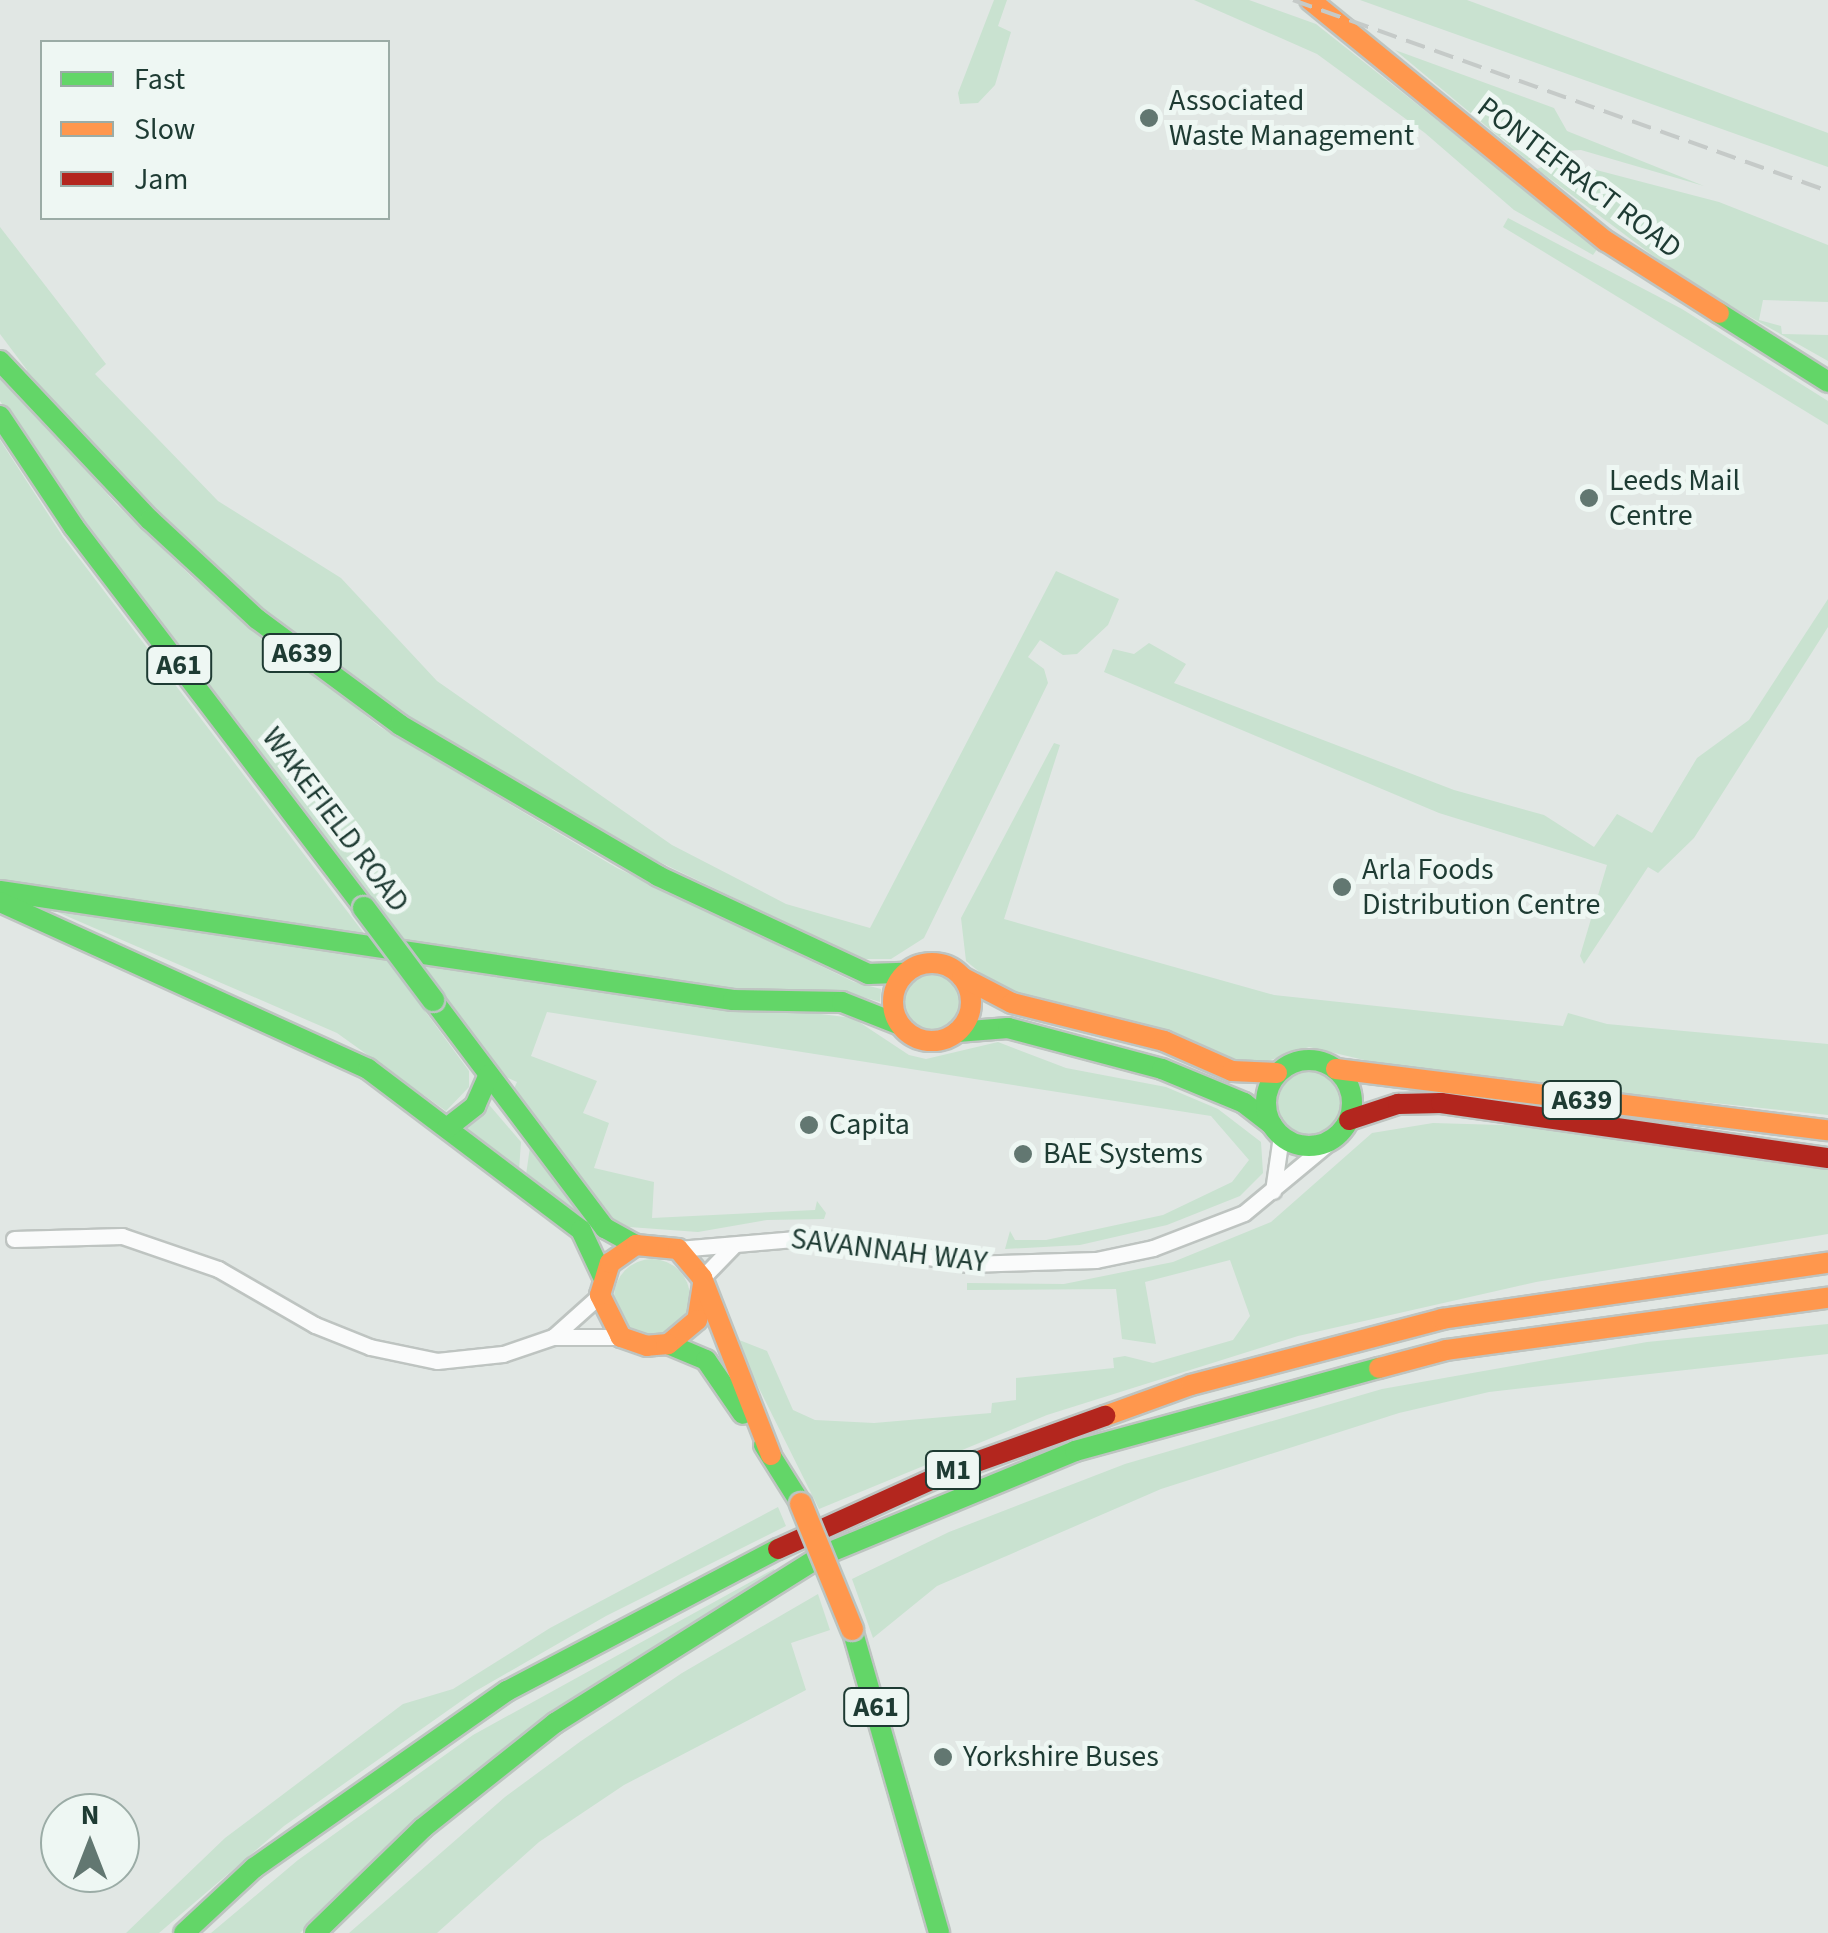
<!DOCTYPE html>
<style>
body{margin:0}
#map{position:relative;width:1828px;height:1933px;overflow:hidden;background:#e1e7e4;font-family:"Source Sans 3",sans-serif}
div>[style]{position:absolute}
.green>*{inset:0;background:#c9e2d0}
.round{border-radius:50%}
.roads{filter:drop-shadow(2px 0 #bec4c1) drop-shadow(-2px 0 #bec4c1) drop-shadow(0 2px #bec4c1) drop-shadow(0 -2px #bec4c1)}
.street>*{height:15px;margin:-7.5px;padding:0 7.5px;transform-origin:7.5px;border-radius:7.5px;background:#fafbfb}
.fast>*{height:20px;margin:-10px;padding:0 10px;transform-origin:10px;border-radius:10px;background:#63d668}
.fast>.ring{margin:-10px;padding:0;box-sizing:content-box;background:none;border:20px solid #63d668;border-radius:50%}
.slow>*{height:20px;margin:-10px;padding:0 10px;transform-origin:10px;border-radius:10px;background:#ff974d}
.slow>.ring{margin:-10px;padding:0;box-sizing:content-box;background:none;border:20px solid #ff974d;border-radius:50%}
.jam>*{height:20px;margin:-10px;padding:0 10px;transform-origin:10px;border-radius:10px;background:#b3261e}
.rail>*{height:4px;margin-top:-2px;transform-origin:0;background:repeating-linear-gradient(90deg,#c5cac8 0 20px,transparent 0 30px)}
.bridges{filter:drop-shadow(2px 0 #bbc4c1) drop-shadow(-2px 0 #bbc4c1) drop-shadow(0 2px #bbc4c1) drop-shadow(0 -2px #bbc4c1)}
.fast-bridge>*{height:22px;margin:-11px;padding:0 11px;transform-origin:11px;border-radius:11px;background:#63d668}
.slow-bridge>*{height:22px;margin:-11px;padding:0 11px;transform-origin:11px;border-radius:11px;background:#ff974d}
.dots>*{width:28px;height:28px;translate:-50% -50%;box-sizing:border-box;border:5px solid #eef7f3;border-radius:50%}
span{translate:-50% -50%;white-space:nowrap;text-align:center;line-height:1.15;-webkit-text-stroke:10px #eef7f3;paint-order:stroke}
.shield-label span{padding:2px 8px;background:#eef7f3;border:2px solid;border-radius:8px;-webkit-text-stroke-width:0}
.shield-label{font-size:28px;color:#1e3b33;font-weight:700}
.poi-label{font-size:30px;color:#1e3b33}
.left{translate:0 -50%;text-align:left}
.street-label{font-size:30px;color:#1e3b33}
.legend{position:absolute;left:40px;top:40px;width:350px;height:180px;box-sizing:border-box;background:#eef7f3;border:2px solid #9baca6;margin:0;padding:12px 18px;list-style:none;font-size:30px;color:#1e3b33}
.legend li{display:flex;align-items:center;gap:20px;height:50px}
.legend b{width:50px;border:2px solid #9baca6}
.north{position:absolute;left:40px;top:1793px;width:100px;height:100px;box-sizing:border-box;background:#eef7f3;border:2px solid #9baca6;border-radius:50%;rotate:0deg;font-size:28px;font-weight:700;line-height:40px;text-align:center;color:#1e3b33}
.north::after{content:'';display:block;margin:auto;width:35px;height:45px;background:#627771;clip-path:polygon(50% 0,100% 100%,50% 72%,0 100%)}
</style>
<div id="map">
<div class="green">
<div style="clip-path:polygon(994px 0,1007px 0,998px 26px,1011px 32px,995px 85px,978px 103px,960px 104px,958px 93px)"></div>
<div style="clip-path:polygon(1194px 0,1249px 0,1316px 24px,1598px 248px,1593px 255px,1514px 210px,1425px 133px,1317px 54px)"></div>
<div style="clip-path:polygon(1360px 0,1467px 0,1828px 133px,1828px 167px)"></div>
<div style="clip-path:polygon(1395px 50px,1554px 108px,1567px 131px,1704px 186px,1581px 150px,1545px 152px,1528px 161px)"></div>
<div style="clip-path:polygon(1558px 160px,1719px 202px,1828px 245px,1828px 302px,1763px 300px,1759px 320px,1781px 326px,1782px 334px,1828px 335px,1828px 361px,1729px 305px,1660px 261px,1537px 169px)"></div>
<div style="clip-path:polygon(1508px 218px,1682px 309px,1828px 401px,1828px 425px,1503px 227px)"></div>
<div style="clip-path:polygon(0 227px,106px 364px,95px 374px,218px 501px,341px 578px,437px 681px,672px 845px,786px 904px,870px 928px,1056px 571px,1119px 599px,1108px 625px,1077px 654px,1063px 655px,1040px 640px,1028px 657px,1044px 669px,1048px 683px,924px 938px,891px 959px,862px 959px,522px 796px,340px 674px,229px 584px,131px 491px,23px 374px,27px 370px,0 334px)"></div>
<div style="clip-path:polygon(0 373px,116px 504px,193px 578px,380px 727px,617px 868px,854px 982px,881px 989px,880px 1002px,849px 993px,766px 995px,406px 946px,98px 543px,0 401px)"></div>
<div style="clip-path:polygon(0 440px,63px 537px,369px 940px,0 883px)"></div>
<div style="clip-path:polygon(1828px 599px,1828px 627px,1694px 838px,1658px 873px,1648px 867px,1584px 964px,1580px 956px,1607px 865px,1439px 813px,1104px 672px,1113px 649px,1134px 654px,1149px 643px,1186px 664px,1174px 683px,1454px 790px,1544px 815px,1594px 847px,1617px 814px,1652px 833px,1697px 758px,1749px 720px)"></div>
<div style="clip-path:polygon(1054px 743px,1060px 745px,1004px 919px,1274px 995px,1563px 1026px,1568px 1013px,1607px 1024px,1828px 1044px,1828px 1115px,1411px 1071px,1309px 1047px,1259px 1064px,1234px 1061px,1177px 1034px,1024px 997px,993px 983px,966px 961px,961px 918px)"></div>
<div style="clip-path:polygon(55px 911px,386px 958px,469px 1071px,469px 1087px,446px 1111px,337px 1033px)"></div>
<div style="clip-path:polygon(420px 964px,853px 1018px,909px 1055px,926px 1059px,998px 1042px,1066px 1068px,1166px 1087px,1218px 1109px,1261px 1142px,1263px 1173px,1240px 1196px,1167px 1225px,1080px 1245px,1005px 1249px,1010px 1231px,1015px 1240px,1046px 1240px,1163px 1215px,1232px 1182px,1249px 1160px,1211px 1116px,547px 1012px,531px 1056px,597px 1081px,583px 1113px,609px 1123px,594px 1168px,654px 1182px,652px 1218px,815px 1210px,817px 1201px,826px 1213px,824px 1219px,767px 1220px,698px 1232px,629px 1227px,614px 1219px,544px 1135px,512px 1093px,517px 1082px,497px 1073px)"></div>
<div class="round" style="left:904px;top:975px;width:56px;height:56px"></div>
<div class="round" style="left:1278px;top:1072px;width:64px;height:64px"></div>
<div style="clip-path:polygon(485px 1100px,521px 1142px,519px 1170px,462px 1127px)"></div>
<div style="clip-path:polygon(1433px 1123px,1532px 1126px,1828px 1167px,1828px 1234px,1536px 1282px,1298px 1336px,1047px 1415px,819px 1509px,734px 1338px,767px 1351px,793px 1410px,815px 1420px,874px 1423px,991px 1413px,992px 1403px,1016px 1400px,1016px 1378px,1114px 1368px,1113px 1358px,1125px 1356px,1153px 1363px,1233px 1340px,1250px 1316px,1230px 1260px,1145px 1282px,1156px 1344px,1122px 1339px,1116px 1289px,967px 1290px,967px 1283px,1064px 1284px,1173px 1262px,1271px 1222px,1372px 1133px)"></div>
<div style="clip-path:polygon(530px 1147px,586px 1221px,526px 1175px)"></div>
<div class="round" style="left:614px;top:1259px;width:76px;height:76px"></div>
<div style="clip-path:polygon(1828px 1324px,1828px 1354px,1489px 1392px,1399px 1413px,1161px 1489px,937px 1586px,873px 1638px,852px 1579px,949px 1532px,1125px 1464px,1382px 1389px,1647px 1342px)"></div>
<div style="clip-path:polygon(778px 1507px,786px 1526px,606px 1616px,474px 1692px,284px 1826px,159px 1933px,126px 1933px,225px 1838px,403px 1704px,453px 1689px,550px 1628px)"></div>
<div style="clip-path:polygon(774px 1569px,777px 1575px,326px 1908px,300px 1933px,211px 1933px,298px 1860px,473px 1735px)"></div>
<div style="clip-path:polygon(818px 1594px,830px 1630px,791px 1643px,806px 1690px,624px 1785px,539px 1842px,437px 1933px,349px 1933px,505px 1797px,581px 1741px,682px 1673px)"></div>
</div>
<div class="roads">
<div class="street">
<div style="left:1273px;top:1191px;width:56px;rotate:-81.7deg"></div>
<div style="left:14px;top:1239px;width:108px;rotate:-1.6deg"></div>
<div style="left:122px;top:1236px;width:102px;rotate:19deg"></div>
<div style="left:218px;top:1269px;width:112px;rotate:30deg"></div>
<div style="left:315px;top:1325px;width:59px;rotate:21.8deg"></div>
<div style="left:370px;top:1347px;width:68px;rotate:11.8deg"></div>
<div style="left:437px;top:1361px;width:66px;rotate:-6.1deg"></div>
<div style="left:503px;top:1354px;width:53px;rotate:-18.8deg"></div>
<div style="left:678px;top:1249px;width:142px;rotate:-4.9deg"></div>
<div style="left:819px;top:1237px;width:151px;rotate:10.3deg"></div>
<div style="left:968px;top:1264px;width:128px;rotate:-1.8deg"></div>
<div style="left:1096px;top:1260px;width:58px;rotate:-11.9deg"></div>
<div style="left:1153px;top:1248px;width:97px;rotate:-21deg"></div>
<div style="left:1244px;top:1213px;width:116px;rotate:-39.7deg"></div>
<div style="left:702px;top:1278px;width:45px;rotate:-45.9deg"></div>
<div style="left:600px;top:1295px;width:63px;rotate:138.2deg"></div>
<div style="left:553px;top:1337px;width:68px"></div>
</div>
<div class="fast">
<div style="left:1719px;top:313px;width:129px;rotate:32.3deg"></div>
<div style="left:0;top:361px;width:219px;rotate:46.7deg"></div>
<div style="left:150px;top:520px;width:146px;rotate:42.8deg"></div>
<div style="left:257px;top:619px;width:178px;rotate:36.5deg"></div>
<div style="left:400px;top:725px;width:299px;rotate:30.3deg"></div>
<div style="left:658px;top:876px;width:232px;rotate:25deg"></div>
<div style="left:868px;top:974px;width:36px;rotate:-2deg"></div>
<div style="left:0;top:416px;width:133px;rotate:56.3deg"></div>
<div style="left:74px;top:527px;width:479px;rotate:52.7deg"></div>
<div style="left:0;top:891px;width:741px;rotate:8.46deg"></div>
<div style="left:733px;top:1000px;width:109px;rotate:1.1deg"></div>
<div style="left:842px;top:1002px;width:62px;rotate:21.6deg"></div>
<div style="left:0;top:902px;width:404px;rotate:24.4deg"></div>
<div style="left:368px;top:1069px;width:267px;rotate:37.1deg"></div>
<div style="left:581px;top:1230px;width:52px;rotate:64.9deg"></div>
<div style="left:433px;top:1000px;width:286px;rotate:53deg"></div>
<div style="left:605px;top:1228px;width:35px;rotate:29deg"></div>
<div style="left:957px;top:1032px;width:51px;rotate:-4.5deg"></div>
<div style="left:1008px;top:1028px;width:159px;rotate:14.9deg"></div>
<div style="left:1162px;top:1069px;width:89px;rotate:22.5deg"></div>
<div style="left:1244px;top:1103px;width:36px;rotate:38deg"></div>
<div class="ring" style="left:1266px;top:1060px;width:66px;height:66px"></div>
<div style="left:447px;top:1128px;width:36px;rotate:-38deg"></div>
<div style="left:475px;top:1106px;width:34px;rotate:-66deg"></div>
<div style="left:668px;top:1344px;width:41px;rotate:22.8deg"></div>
<div style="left:706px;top:1360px;width:65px;rotate:55.6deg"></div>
<div style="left:764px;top:1445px;width:70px;rotate:57.9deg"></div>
<div style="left:852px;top:1629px;width:316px;rotate:74deg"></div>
<div style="left:184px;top:1933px;width:96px;rotate:-42.9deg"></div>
<div style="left:254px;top:1868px;width:309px;rotate:-35deg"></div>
<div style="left:507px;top:1691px;width:306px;rotate:-27.7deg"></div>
<div style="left:315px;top:1933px;width:151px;rotate:-44.2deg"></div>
<div style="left:423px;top:1828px;width:169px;rotate:-38.5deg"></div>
<div style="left:555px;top:1723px;width:316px;rotate:-32.1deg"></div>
<div style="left:823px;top:1555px;width:273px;rotate:-22.4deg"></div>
<div style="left:1075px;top:1451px;width:315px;rotate:-15.3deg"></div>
</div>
<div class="slow">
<div style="left:1310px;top:0;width:382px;rotate:39.2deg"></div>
<div style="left:1606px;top:241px;width:134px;rotate:32.5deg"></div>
<div class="ring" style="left:893px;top:963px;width:58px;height:58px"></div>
<div style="left:962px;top:977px;width:56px;rotate:27.5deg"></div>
<div style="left:1012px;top:1003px;width:157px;rotate:14deg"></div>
<div style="left:1164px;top:1041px;width:74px;rotate:23.8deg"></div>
<div style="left:1232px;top:1071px;width:45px;rotate:2.5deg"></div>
<div style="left:1336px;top:1069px;width:496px;rotate:7.1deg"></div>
<div style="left:703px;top:1284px;width:36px;rotate:99deg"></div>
<div style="left:697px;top:1320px;width:38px;rotate:140deg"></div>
<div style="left:668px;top:1344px;width:21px;rotate:175deg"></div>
<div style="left:647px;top:1346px;width:28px;rotate:-161deg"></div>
<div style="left:621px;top:1337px;width:47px;rotate:-116.6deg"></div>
<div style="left:600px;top:1295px;width:34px;rotate:-73deg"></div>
<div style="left:610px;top:1263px;width:32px;rotate:-35deg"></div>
<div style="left:636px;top:1245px;width:42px;rotate:5.4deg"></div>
<div style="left:678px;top:1249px;width:38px;rotate:50deg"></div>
<div style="left:702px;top:1278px;width:190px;rotate:68.7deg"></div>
<div style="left:1379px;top:1368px;width:69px;rotate:-15deg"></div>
<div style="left:1446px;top:1350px;width:386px;rotate:-7.8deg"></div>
<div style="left:1105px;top:1416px;width:91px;rotate:-19.8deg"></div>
<div style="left:1191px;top:1385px;width:260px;rotate:-14.7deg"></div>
<div style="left:1442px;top:1319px;width:390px;rotate:-8.3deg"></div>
</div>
<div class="jam">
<div style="left:1349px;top:1120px;width:52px;rotate:-18.1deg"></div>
<div style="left:1398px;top:1104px;width:43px;rotate:-1.3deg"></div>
<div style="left:1441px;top:1103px;width:391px;rotate:8.1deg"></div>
<div style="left:778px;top:1549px;width:190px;rotate:-24.3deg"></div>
<div style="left:951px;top:1471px;width:164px;rotate:-19.7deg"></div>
</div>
</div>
<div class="rail">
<div style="left:1293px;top:0;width:568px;rotate:19.65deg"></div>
</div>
<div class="bridges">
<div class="fast-bridge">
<div style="left:364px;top:908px;width:115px;rotate:53.1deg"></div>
</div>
<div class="slow-bridge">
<div style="left:801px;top:1504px;width:135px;rotate:67.8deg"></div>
</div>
</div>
<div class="dots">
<div style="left:1149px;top:118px;background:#627771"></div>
<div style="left:1589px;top:498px;background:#627771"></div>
<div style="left:1342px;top:887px;background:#627771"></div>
<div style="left:809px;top:1125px;background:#627771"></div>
<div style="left:1023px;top:1154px;background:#627771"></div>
<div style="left:943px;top:1757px;background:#627771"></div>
</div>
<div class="shield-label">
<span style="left:302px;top:653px">A639</span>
<span style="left:179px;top:665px">A61</span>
<span style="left:1582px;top:1100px">A639</span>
<span style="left:953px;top:1470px">M1</span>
<span style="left:876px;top:1707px">A61</span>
</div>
<div class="poi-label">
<span class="left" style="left:1169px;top:118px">Associated<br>Waste Management</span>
<span class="left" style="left:1609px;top:498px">Leeds Mail<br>Centre</span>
<span class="left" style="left:1362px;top:887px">Arla Foods<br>Distribution Centre</span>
<span class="left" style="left:829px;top:1125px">Capita</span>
<span class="left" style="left:1043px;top:1154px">BAE Systems</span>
<span class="left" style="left:963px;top:1757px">Yorkshire Buses</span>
</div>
<div class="street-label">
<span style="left:1579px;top:178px;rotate:37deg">PONTEFRACT ROAD</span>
<span style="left:335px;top:820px;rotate:53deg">WAKEFIELD ROAD</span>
<span style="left:889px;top:1251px;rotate:7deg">SAVANNAH WAY</span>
</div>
<ul class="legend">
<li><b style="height:12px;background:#63d668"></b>Fast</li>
<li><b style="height:12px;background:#ff974d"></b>Slow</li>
<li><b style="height:12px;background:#b3261e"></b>Jam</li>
</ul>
<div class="north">N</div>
</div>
